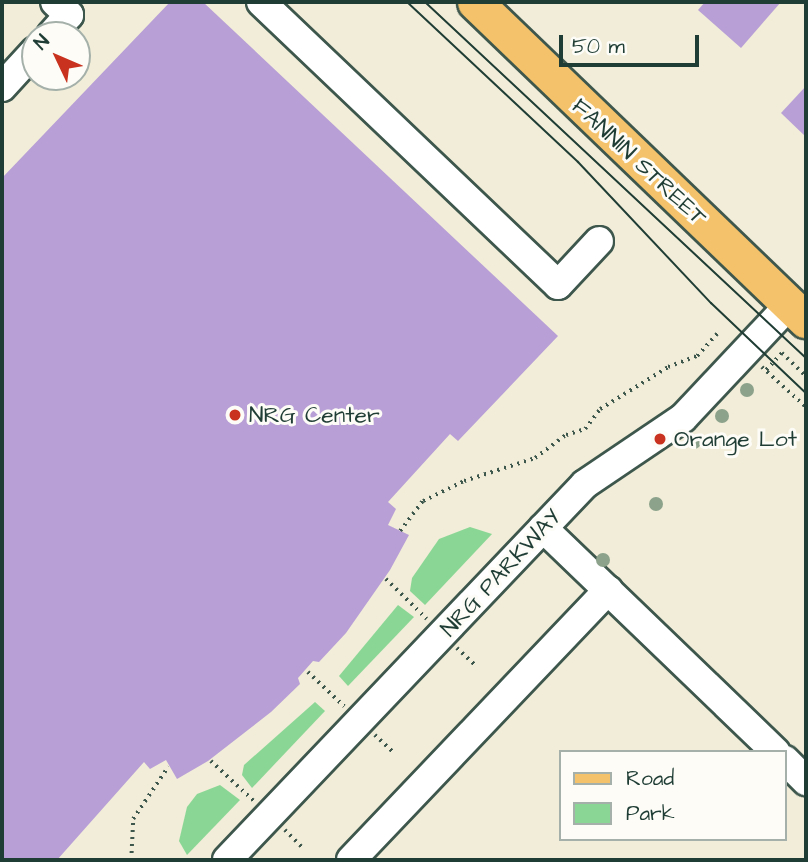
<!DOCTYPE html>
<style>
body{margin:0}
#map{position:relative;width:808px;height:862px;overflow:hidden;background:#f1edd8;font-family:"Architects Daughter",sans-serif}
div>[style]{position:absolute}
.green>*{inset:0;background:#8ad795}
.building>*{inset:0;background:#b89fd6}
.path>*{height:3.5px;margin-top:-1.75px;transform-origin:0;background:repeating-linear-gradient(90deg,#3e574d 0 2px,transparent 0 7px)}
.roads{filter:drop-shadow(2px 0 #3e574d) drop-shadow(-2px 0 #3e574d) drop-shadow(0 2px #3e574d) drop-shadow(0 -2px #3e574d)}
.minor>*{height:28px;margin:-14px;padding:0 14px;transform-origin:14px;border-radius:14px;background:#fff}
.major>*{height:35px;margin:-17.5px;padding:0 17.5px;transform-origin:17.5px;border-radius:17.5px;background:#f4c26a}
.tram>*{height:2px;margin:-1px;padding:0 1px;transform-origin:1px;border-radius:1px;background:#1f3d34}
.trees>*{width:14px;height:14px;margin:-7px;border-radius:50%;background:#8ca28b}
.dots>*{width:19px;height:19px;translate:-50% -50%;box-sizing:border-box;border:4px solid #fdfcf7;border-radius:50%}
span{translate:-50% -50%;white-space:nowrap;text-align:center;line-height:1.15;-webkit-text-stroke:6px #fdfcf7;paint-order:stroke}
.street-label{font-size:23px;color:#1f3d34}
.poi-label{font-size:23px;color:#1f3d34}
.left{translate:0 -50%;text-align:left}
.frame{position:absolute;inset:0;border:4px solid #1f3d34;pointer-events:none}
.legend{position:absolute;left:559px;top:750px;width:228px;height:91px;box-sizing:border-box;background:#fdfcf7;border:2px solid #a4b0a9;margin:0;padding:9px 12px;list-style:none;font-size:21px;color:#1f3d34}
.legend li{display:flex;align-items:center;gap:14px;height:35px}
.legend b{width:35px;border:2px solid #a4b0a9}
.north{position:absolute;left:21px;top:21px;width:70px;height:70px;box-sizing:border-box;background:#fdfcf7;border:2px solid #a4b0a9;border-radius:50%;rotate:314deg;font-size:19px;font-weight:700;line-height:28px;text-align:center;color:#1f3d34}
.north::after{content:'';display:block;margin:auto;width:24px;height:32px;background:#c8321e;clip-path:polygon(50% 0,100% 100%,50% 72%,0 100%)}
.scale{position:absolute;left:559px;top:35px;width:140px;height:32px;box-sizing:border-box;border:4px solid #1f3d34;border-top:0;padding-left:9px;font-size:21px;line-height:24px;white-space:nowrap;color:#1f3d34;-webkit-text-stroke:5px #fdfcf7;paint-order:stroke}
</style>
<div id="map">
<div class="green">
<div style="clip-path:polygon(470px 527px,492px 534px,425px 605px,410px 591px,412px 578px,439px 539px)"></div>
<div style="clip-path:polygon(398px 605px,414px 617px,348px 686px,339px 676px)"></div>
<div style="clip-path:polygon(315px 702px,325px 711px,252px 788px,242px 775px,244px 765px)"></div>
<div style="clip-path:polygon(220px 785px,240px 800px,187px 855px,179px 841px,187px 807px,197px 794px)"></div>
</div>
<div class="building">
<div style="clip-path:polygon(170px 2px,203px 2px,558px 336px,458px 441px,450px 434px,388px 502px,396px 509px,388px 525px,409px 535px,390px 570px,346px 633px,319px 662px,313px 661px,298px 678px,300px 684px,271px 712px,208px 761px,177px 779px,166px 760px,150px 769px,144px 762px,57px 860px,2px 860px,2px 178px)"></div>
<div style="clip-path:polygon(705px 2px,781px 2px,741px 48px,698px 10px)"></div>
<div style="clip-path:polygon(806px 86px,806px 137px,781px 113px)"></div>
</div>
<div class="path">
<div style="left:762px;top:367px;width:59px;rotate:42.3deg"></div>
<div style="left:766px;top:370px;width:23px;rotate:-47deg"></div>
<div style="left:782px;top:353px;width:33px;rotate:44deg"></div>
<div style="left:400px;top:531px;width:38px;rotate:-53deg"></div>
<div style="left:423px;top:501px;width:46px;rotate:-26deg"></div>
<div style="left:464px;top:481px;width:75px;rotate:-17.9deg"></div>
<div style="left:535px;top:458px;width:39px;rotate:-37deg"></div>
<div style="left:566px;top:435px;width:20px;rotate:-18deg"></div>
<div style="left:585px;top:429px;width:25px;rotate:-53deg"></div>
<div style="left:600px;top:409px;width:80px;rotate:-31.7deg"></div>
<div style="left:668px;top:367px;width:31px;rotate:-21deg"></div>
<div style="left:697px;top:356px;width:31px;rotate:-48deg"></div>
<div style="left:386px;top:579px;width:57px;rotate:44.3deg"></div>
<div style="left:457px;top:648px;width:26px;rotate:43deg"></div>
<div style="left:308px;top:672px;width:50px;rotate:43.4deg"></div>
<div style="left:375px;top:735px;width:26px;rotate:43deg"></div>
<div style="left:211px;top:761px;width:59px;rotate:42.9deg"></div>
<div style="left:285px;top:830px;width:25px;rotate:45deg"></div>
<div style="left:131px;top:860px;width:41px;rotate:-87.2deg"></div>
<div style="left:133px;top:819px;width:63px;rotate:-56.1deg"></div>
</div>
<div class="roads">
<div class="minor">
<div style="left:261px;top:2px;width:410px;rotate:43.6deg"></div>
<div style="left:558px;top:285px;width:60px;rotate:-47deg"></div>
<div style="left:51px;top:35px;width:27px;rotate:-48deg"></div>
<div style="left:69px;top:15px;width:19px;rotate:-137deg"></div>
<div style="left:2px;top:87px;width:49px;rotate:-47.5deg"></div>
<div style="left:543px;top:528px;width:323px;rotate:43.9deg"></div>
<div style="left:785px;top:760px;width:30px;rotate:45deg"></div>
<div style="left:227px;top:860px;width:519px;rotate:-46.4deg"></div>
<div style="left:585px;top:484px;width:118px;rotate:-34deg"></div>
<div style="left:683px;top:418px;width:156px;rotate:-46.8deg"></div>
<div style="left:351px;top:860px;width:373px;rotate:-46.4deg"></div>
</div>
<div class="major">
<div style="left:475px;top:2px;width:459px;rotate:43.9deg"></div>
</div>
</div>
<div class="tram">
<div style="left:407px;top:2px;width:234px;rotate:43.1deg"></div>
<div style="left:578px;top:162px;width:194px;rotate:46.7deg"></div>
<div style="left:711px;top:303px;width:131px;rotate:43.5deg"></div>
<div style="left:425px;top:2px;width:521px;rotate:43.06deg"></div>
</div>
<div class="trees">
<div style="left:747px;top:390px"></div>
<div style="left:722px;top:416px"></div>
<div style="left:694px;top:442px"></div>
<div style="left:656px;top:504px"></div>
<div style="left:603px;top:560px"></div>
</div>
<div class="dots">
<div style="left:235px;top:415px;background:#c8321e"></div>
<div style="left:660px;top:439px;background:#c8321e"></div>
</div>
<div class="street-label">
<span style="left:639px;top:162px;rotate:43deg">FANNIN STREET</span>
<span style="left:501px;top:573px;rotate:-47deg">NRG PARKWAY</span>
</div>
<div class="poi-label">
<span class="left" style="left:249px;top:415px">NRG Center</span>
<span class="left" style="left:674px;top:439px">Orange Lot</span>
</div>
<div class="frame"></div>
<ul class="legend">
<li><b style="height:9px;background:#f4c26a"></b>Road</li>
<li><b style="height:19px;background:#8ad795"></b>Park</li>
</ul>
<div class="north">N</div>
<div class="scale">50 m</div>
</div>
